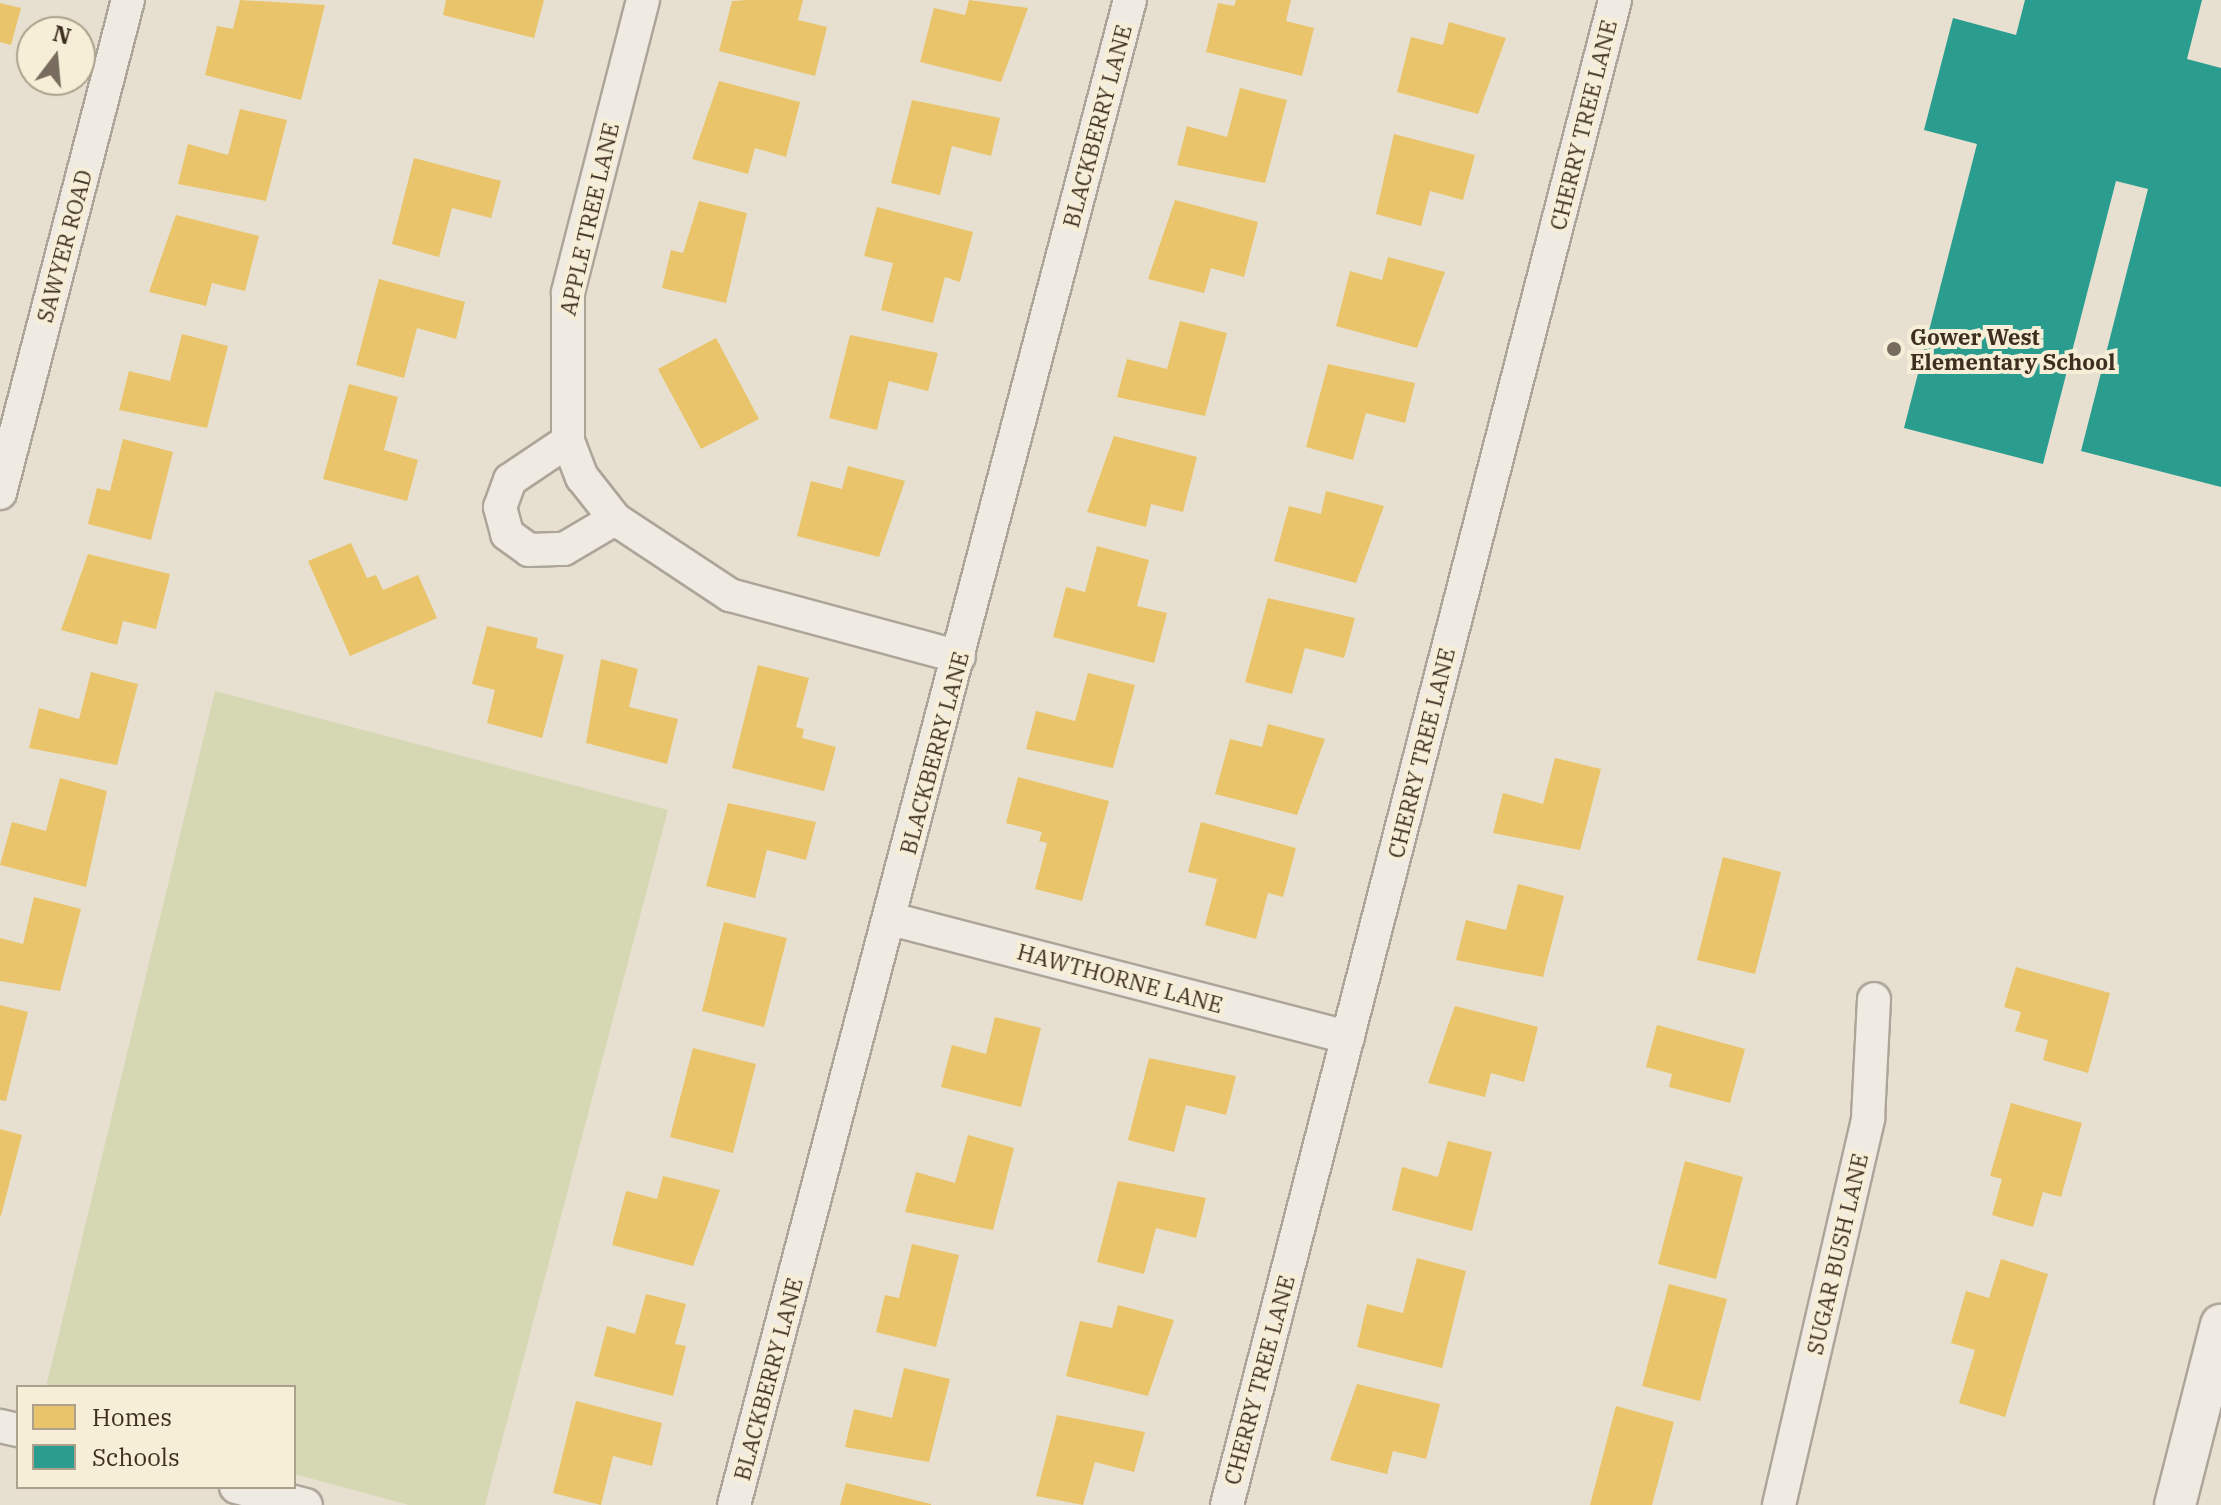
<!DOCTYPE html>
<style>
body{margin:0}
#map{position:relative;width:2221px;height:1505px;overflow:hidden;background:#e7e0d1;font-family:"IBM Plex Serif",serif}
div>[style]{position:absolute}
.green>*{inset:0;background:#d6d7b3}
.homes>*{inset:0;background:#e9c46a}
.schools>*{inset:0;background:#2a9d8f}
.roads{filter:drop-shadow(2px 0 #ada599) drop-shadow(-2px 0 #ada599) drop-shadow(0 2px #ada599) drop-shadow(0 -2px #ada599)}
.minor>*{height:32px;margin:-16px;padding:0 16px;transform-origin:16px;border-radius:16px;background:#efebe3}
.tertiary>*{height:40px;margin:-20px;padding:0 20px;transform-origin:20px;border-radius:20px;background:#efebe3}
.dots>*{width:22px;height:22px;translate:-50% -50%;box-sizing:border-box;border:4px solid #f7eed8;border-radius:50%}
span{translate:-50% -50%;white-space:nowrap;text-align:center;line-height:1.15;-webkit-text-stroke:8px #f7eed8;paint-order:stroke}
.street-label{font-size:22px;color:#3d2e20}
.poi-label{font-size:22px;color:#3d2e20;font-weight:700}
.left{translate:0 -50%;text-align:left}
.legend{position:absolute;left:16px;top:1385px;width:280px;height:104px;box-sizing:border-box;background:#f7eed8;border:2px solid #ada18e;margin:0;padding:10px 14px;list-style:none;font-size:24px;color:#3d2e20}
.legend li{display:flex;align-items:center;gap:16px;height:40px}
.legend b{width:40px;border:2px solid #ada18e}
.north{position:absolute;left:16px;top:16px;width:80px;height:80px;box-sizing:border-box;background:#f7eed8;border:2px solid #ada18e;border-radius:50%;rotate:16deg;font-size:22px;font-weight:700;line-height:32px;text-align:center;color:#3d2e20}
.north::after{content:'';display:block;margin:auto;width:28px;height:36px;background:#786c5e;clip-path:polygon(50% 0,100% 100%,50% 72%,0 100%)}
</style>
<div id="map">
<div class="green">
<div style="clip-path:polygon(215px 691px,668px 810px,485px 1505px,409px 1505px,294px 1474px,294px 1387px,46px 1387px)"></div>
</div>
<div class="homes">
<div style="clip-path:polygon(240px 0,325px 5px,301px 100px,205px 75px,217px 26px,233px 29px)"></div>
<div style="clip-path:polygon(446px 0,544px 0,534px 38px,443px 15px)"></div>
<div style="clip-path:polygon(748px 0,803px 0,798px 20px,827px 27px,815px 76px,719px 51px,732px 1px)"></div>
<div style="clip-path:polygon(969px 0,1028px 8px,1001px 82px,920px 62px,934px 8px,965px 15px)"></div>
<div style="clip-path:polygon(1236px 0,1291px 0,1286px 21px,1314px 28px,1302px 76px,1206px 52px,1218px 3px,1234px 6px)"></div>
<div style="clip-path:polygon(0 3px,21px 8px,11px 45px,0 42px)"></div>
<div style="clip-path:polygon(1449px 22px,1506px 38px,1478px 114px,1397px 92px,1411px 37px,1443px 45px)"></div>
<div style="clip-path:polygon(719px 81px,800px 102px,786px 157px,755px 148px,748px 174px,692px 159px)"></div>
<div style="clip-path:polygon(1240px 88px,1287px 100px,1265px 183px,1177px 165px,1187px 126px,1227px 137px)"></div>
<div style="clip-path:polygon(912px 100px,1000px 118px,991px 156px,952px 146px,940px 195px,891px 183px)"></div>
<div style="clip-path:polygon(240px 109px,287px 120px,266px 201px,178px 184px,188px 144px,228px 155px)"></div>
<div style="clip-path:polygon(1394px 134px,1475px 155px,1463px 200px,1430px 191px,1421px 226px,1376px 214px)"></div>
<div style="clip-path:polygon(414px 158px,501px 181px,491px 218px,452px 208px,439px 257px,392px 244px)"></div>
<div style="clip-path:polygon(1175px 200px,1258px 222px,1244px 277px,1211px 268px,1204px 293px,1148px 279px)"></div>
<div style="clip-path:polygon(699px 201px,747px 213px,726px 303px,662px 288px,671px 250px,683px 253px)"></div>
<div style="clip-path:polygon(877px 207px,973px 232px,960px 282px,945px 277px,933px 323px,881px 310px,893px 263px,864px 256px)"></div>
<div style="clip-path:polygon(176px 215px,259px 236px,245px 291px,212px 283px,206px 306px,149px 292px)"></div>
<div style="clip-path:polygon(1388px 257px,1445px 272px,1417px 348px,1336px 326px,1350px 271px,1382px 280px)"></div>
<div style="clip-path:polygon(379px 279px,465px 302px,456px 339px,417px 328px,404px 378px,356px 365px)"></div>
<div style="clip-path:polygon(1180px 321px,1227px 333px,1205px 416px,1117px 397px,1127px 359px,1167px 369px)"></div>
<div style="clip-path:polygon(182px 334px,228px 346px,207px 428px,119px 410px,129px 371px,170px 381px)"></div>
<div style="clip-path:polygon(850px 335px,938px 353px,928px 391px,889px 381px,877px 430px,829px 418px)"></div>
<div style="clip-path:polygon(716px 338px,759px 419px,701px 449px,658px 369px)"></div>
<div style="clip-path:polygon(1328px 364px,1415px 383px,1405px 423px,1366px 413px,1353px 460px,1306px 447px)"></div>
<div style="clip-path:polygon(349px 384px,398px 397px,384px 450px,418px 460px,407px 501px,323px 479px)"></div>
<div style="clip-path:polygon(1114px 436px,1197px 457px,1183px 512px,1151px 504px,1146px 527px,1087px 512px)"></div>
<div style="clip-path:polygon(123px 439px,173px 452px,151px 540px,88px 524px,97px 488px,110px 491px)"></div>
<div style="clip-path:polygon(848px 466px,905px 481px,879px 557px,797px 536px,811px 481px,842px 489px)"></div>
<div style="clip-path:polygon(1326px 491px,1384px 506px,1356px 583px,1274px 561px,1289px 506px,1321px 514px)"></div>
<div style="clip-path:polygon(351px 543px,367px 578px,376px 575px,383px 590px,418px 575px,437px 618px,350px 656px,308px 561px)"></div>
<div style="clip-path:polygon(1097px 546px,1149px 560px,1137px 606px,1167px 613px,1154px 663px,1053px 637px,1066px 587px,1085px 592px)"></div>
<div style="clip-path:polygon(88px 554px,170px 574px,156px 629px,123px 621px,117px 645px,61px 630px)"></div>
<div style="clip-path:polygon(1268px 598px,1355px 618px,1344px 658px,1305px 648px,1292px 694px,1245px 682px)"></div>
<div style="clip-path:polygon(487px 626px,538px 638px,536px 648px,564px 655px,542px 738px,487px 723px,495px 690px,472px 684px)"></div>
<div style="clip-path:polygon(601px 659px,638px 669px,629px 707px,678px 719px,667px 764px,586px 743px)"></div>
<div style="clip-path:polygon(758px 665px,809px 678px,796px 727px,804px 729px,802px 738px,836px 747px,824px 791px,732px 768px)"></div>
<div style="clip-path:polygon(91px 672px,138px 684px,117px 765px,29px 748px,39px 708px,79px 719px)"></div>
<div style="clip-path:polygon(1088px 673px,1135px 685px,1113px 768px,1026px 749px,1036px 711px,1075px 721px)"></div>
<div style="clip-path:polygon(1268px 724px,1325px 739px,1297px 815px,1215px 794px,1230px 739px,1262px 747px)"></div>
<div style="clip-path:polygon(1555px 758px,1601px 769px,1580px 850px,1493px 833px,1503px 793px,1543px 804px)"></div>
<div style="clip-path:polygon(1018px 777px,1109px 801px,1082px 901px,1035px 889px,1047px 843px,1039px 841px,1042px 832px,1006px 823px)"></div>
<div style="clip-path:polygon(60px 778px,107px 791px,86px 887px,0 865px,12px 822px,46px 831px)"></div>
<div style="clip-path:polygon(728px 803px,816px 822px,806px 860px,767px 850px,755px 898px,706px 886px)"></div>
<div style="clip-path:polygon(1201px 822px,1296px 848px,1283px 897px,1268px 893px,1256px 939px,1205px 925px,1217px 879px,1188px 872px)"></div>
<div style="clip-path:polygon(1723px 857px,1781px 872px,1755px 974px,1697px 960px)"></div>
<div style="clip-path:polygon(1518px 884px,1564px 896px,1543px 977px,1456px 960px,1466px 920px,1506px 930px)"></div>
<div style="clip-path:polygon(34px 897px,81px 909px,60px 991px,0 981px,0 938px,23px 944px)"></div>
<div style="clip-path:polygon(724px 922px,787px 938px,764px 1027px,702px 1011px)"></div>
<div style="clip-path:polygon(2016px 967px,2110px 993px,2088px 1073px,2043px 1060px,2048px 1040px,2015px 1031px,2021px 1012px,2004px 1007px)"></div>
<div style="clip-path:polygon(0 1005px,28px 1012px,6px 1101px,0 1100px)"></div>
<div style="clip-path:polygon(1455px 1006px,1538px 1027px,1524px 1082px,1491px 1073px,1485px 1097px,1428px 1083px)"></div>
<div style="clip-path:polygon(995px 1017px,1041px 1028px,1021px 1107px,941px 1087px,952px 1045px,986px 1054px)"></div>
<div style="clip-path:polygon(1657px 1025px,1745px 1049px,1730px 1103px,1669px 1087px,1672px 1074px,1646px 1067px)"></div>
<div style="clip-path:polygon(693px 1048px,756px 1064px,733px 1153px,670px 1137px)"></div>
<div style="clip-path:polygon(1149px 1058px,1236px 1076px,1226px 1115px,1186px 1105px,1174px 1152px,1128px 1140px)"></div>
<div style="clip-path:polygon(2011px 1103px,2082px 1123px,2061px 1197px,2043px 1192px,2033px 1227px,1992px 1215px,2002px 1179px,1990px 1176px)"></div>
<div style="clip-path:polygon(0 1129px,22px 1135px,1px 1216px,0 1215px)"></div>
<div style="clip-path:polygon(968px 1135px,1014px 1148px,993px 1230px,905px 1212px,916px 1172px,955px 1183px)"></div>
<div style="clip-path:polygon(1448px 1141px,1492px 1152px,1472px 1231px,1392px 1210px,1402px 1167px,1438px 1177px)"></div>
<div style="clip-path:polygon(1685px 1161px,1743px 1177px,1716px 1279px,1658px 1264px)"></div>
<div style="clip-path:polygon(663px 1176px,720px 1190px,693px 1266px,612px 1245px,626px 1191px,657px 1199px)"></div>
<div style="clip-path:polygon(1118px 1181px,1206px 1198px,1196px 1238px,1156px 1228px,1144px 1274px,1097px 1262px)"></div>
<div style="clip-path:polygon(912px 1244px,959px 1255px,936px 1347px,876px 1332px,885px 1295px,899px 1298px)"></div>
<div style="clip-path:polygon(1417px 1258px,1466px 1271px,1442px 1368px,1357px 1347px,1367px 1304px,1403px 1313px)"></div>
<div style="clip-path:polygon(2001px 1259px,2048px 1274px,2005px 1417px,1959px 1403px,1975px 1350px,1951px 1343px,1966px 1291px,1989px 1298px)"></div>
<div style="clip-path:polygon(1669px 1284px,1727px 1299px,1700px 1401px,1642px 1386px)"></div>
<div style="clip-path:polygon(646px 1294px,686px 1304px,675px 1344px,686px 1346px,673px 1396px,594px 1376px,607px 1326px,635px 1334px)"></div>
<div style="clip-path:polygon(1118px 1305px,1174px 1320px,1148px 1396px,1066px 1376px,1080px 1321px,1112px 1328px)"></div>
<div style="clip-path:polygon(904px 1368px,950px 1379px,929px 1462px,845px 1447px,854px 1409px,892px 1418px)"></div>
<div style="clip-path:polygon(1357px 1384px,1440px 1404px,1426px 1459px,1393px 1451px,1387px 1474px,1330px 1460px)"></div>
<div style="clip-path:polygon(576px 1401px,662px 1423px,652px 1466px,613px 1456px,601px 1505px,553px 1493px)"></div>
<div style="clip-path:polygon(1616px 1406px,1674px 1422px,1652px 1505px,1590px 1505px)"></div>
<div style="clip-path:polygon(1057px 1415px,1145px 1432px,1134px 1472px,1095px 1462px,1083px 1505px,1036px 1496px)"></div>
<div style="clip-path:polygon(846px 1483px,931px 1504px,931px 1505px,840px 1505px)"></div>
</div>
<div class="schools">
<div style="clip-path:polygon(2025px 0,2202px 0,2187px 59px,2221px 68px,2221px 487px,2081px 451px,2148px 189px,2116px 181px,2043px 464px,1904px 428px,1977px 144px,1924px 130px,1953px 18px,2016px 35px)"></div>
</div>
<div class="roads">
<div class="minor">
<div style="left:643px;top:0;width:302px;rotate:104.4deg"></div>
<div style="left:568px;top:293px;width:148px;rotate:90deg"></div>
<div style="left:568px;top:441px;width:39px;rotate:69deg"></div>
<div style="left:582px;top:477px;width:53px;rotate:51.8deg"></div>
<div style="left:615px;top:519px;width:138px;rotate:33.5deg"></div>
<div style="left:730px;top:595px;width:237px;rotate:15.1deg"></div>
<div style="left:568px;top:441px;width:70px;rotate:146.1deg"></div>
<div style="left:510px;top:480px;width:29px;rotate:110deg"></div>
<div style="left:500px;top:507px;width:28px;rotate:75deg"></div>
<div style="left:507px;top:534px;width:27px;rotate:36deg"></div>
<div style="left:529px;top:550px;width:35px;rotate:-2deg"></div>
<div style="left:564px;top:549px;width:59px;rotate:-30.5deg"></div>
<div style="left:0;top:493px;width:509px;rotate:-75.45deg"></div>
<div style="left:891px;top:919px;width:472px;rotate:14.5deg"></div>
<div style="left:0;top:1426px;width:18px;rotate:13deg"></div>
<div style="left:236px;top:1487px;width:72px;rotate:14.4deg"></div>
<div style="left:734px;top:1505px;width:1556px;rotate:-75.26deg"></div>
<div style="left:1227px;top:1505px;width:1554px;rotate:-75.54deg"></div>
<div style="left:1779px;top:1505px;width:397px;rotate:-77deg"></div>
<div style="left:1868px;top:1118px;width:119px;rotate:-87.1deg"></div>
</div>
<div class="tertiary">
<div style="left:2175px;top:1505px;width:186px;rotate:-75.7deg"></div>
</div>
</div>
<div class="dots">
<div style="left:1894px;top:349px;background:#786c5e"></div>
</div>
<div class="street-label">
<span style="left:1583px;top:125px;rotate:-76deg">CHERRY TREE LANE</span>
<span style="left:1097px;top:126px;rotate:-75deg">BLACKBERRY LANE</span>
<span style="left:589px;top:219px;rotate:-77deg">APPLE TREE LANE</span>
<span style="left:64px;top:246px;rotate:-75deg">SAWYER ROAD</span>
<span style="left:934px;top:753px;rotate:-75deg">BLACKBERRY LANE</span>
<span style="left:1421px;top:753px;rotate:-76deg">CHERRY TREE LANE</span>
<span style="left:1120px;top:978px;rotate:15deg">HAWTHORNE LANE</span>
<span style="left:1837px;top:1254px;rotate:-77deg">SUGAR BUSH LANE</span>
<span style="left:768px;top:1379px;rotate:-75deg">BLACKBERRY LANE</span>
<span style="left:1259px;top:1380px;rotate:-75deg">CHERRY TREE LANE</span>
</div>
<div class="poi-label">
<span class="left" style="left:1910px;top:349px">Gower West<br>Elementary School</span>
</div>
<ul class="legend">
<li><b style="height:22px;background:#e9c46a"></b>Homes</li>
<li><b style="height:22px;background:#2a9d8f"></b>Schools</li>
</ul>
<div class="north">N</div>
</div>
